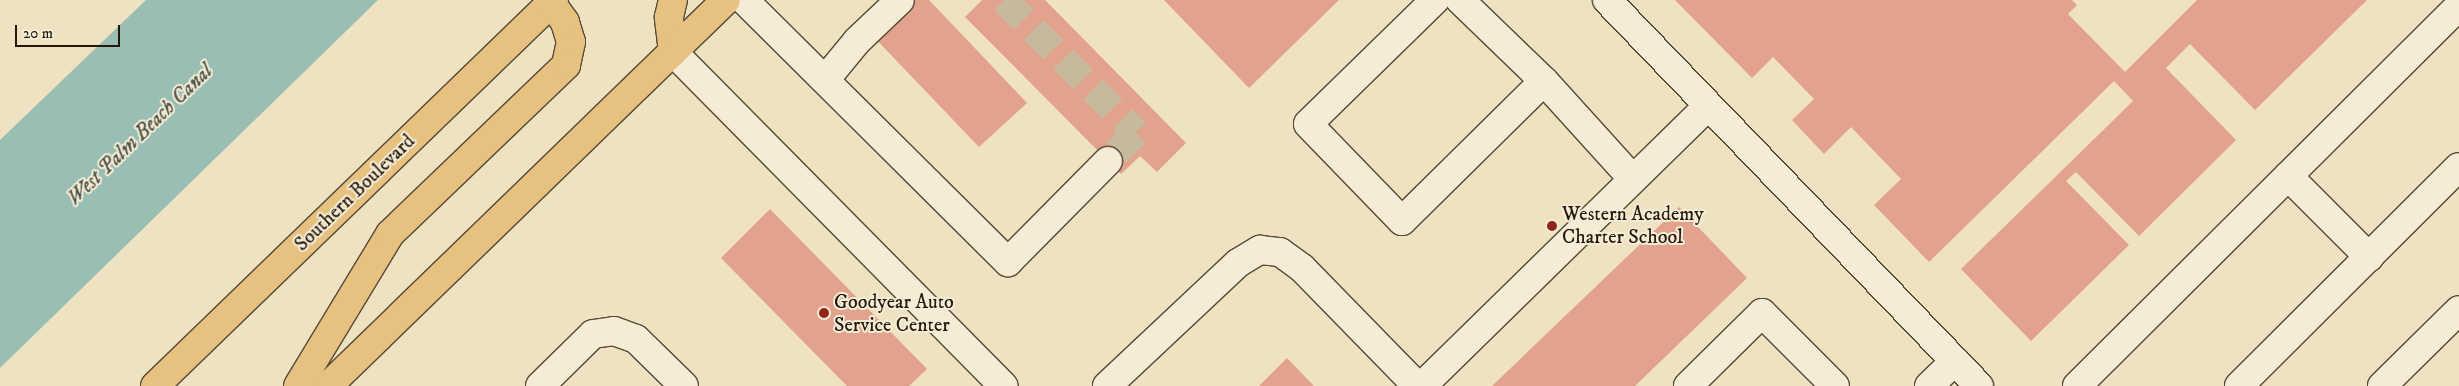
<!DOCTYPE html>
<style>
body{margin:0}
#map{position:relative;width:2459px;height:386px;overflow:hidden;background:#eee2c1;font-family:"IM FELL DW Pica",serif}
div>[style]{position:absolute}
.water>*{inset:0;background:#99beb3}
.building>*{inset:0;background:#e2a28c}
.minor-tunnel>*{height:28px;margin-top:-14px;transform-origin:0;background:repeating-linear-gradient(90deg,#c6b99c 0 28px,transparent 0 42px)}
.roads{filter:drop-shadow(1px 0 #574a37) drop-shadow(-1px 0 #574a37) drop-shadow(0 1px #574a37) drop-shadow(0 -1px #574a37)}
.minor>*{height:28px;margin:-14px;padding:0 14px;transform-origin:14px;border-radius:14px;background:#f4ecd7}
.highway>*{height:28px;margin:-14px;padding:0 14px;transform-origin:14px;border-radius:14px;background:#e7c180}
.dots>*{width:14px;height:14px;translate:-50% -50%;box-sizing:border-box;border:2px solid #f4ecd7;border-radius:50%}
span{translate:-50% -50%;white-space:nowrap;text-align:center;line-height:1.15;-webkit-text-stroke:4px #f4ecd7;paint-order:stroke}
.street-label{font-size:20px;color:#251709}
.poi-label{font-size:20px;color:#251709}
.left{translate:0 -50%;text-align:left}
.water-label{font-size:21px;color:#4e5144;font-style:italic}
.scale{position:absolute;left:15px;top:25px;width:105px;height:22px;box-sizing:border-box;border:2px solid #251709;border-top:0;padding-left:6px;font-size:15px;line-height:18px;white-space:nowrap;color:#251709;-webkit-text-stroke:4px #f4ecd7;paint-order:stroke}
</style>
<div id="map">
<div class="water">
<div style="clip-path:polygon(146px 0,378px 0,0 368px,0 140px)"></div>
</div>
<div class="building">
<div style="clip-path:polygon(903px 0,929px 0,1027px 103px,979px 147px,870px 33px)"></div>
<div style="clip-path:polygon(982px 0,1045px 0,1186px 143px,1157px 172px,1140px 156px,1121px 174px,965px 17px)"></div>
<div style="clip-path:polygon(1164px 0,1339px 0,1249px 88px)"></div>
<div style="clip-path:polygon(1675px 0,2072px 0,2077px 5px,2068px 14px,2125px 72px,2197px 0,2367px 0,2255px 110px,2190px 44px,2166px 68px,2236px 140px,2139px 236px,2076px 172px,2066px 181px,2129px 245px,2031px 341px,1961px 269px,2133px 101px,2114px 81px,1929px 262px,1874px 205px,1901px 179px,1851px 127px,1824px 154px,1792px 120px,1814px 99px,1773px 57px,1752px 78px)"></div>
<div style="clip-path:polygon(1679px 207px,1747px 278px,1635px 386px,1492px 386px)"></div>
<div style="clip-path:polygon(770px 209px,927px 369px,909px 386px,847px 386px,721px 258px)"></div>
<div style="clip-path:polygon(1287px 358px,1314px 386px,1259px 386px)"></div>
</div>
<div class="minor-tunnel">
<div style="left:1004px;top:0;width:187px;rotate:45.2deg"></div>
<div style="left:1136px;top:133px;width:40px;rotate:135deg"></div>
</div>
<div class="roads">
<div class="minor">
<div style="left:744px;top:0;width:372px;rotate:44.8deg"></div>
<div style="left:1008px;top:262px;width:142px;rotate:-45.3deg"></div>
<div style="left:1435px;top:0;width:177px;rotate:135.7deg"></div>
<div style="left:1308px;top:124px;width:135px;rotate:45.9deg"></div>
<div style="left:1402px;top:221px;width:199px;rotate:-44.6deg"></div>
<div style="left:1460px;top:0;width:117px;rotate:44deg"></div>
<div style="left:1544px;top:81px;width:132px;rotate:47.8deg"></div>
<div style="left:1607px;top:0;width:536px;rotate:46.06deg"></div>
<div style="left:673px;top:52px;width:470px;rotate:45.3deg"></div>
<div style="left:825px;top:80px;width:50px;rotate:-50.6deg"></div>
<div style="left:857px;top:41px;width:59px;rotate:-43.6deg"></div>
<div style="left:2288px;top:176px;width:115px;rotate:45deg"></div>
<div style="left:540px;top:386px;width:74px;rotate:-44.5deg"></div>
<div style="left:593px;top:334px;width:21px;rotate:-8deg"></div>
<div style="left:614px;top:331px;width:23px;rotate:20deg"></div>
<div style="left:636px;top:339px;width:67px;rotate:44.4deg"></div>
<div style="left:1107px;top:386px;width:180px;rotate:-43.2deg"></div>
<div style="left:1238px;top:263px;width:26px;rotate:-31deg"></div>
<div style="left:1260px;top:250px;width:20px;rotate:6deg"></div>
<div style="left:1280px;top:252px;width:27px;rotate:36deg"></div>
<div style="left:1302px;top:268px;width:165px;rotate:45.7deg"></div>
<div style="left:1422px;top:386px;width:400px;rotate:-44.4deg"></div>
<div style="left:1688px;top:386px;width:104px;rotate:-44.6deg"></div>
<div style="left:1762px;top:313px;width:103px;rotate:45deg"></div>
<div style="left:1929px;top:386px;width:36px;rotate:-44deg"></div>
<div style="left:2077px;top:386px;width:539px;rotate:-44.85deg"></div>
<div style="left:2239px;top:386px;width:310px;rotate:-44.9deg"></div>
<div style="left:2382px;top:386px;width:108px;rotate:-44.6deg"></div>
</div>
<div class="highway">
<div style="left:673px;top:52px;width:35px;rotate:-97deg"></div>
<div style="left:669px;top:17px;width:17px;rotate:-77deg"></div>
<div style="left:155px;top:386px;width:555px;rotate:-44.05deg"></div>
<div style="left:298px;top:386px;width:178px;rotate:-58.8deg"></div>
<div style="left:390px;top:234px;width:244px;rotate:-43.8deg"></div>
<div style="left:566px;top:65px;width:24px;rotate:-78deg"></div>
<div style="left:571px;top:42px;width:21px;rotate:-107deg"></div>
<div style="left:565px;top:22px;width:24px;rotate:-126deg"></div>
<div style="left:328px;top:386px;width:554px;rotate:-44.12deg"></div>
</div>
</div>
<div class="dots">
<div style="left:1552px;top:226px;background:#8f2418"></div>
<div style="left:824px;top:313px;background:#8f2418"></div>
</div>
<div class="street-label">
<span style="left:355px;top:193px;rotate:-44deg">Southern Boulevard</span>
</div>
<div class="poi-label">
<span class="left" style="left:1562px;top:226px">Western Academy<br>Charter School</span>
<span class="left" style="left:834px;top:314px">Goodyear Auto<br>Service Center</span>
</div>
<div class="water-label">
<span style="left:140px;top:135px;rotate:-44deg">West Palm Beach Canal</span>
</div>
<div class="scale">20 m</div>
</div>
